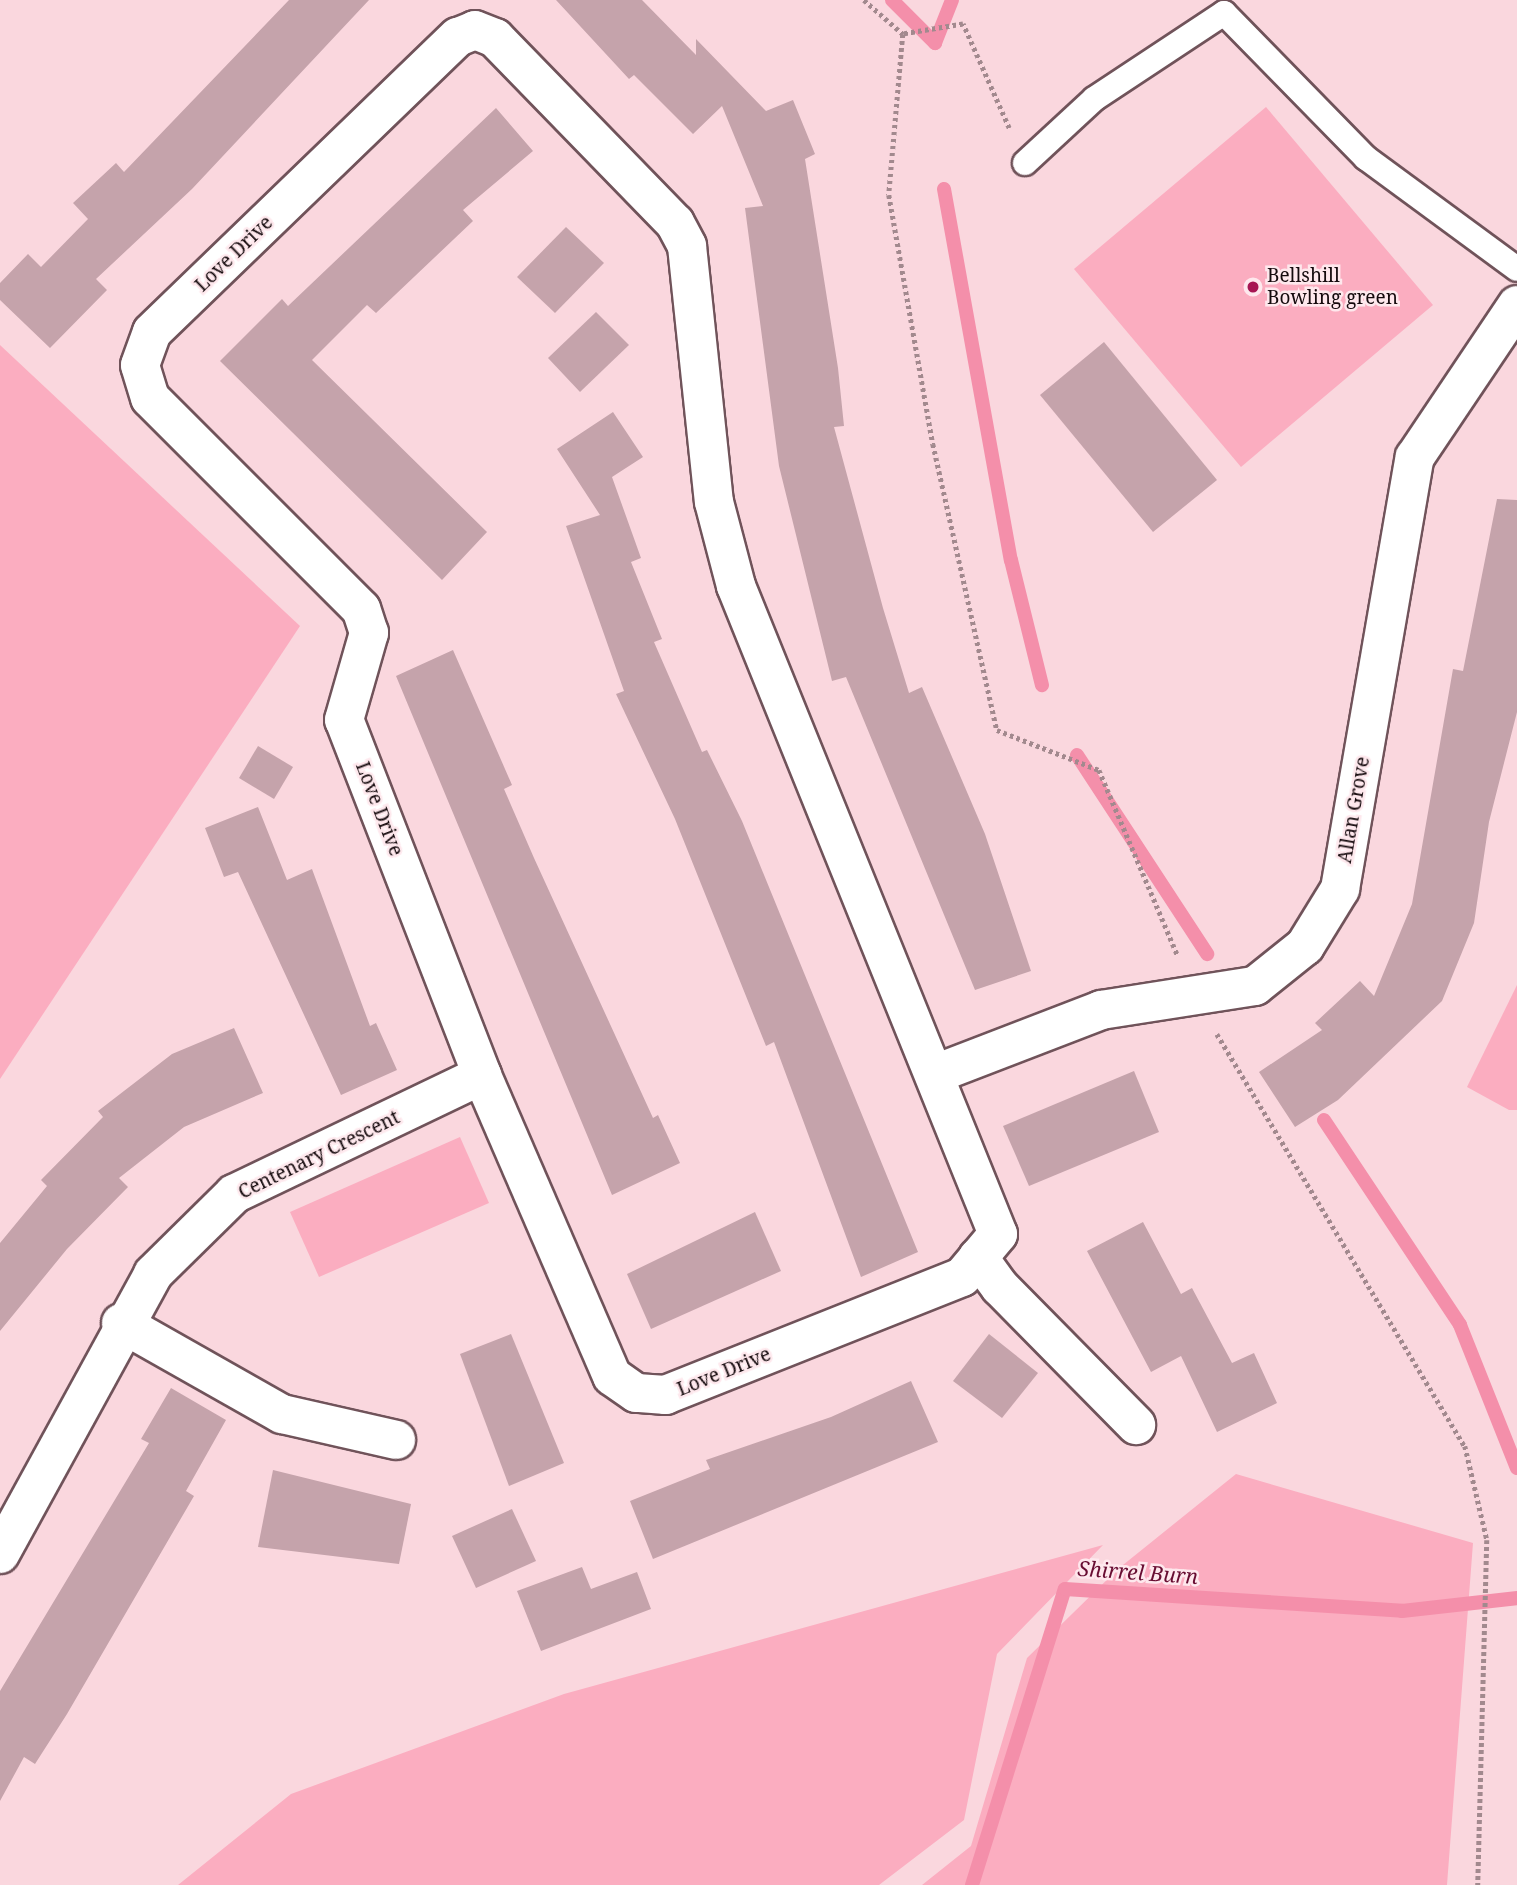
<!DOCTYPE html>
<style>
body{margin:0}
#map{position:relative;width:1517px;height:1885px;overflow:hidden;background:#fad7de;font-family:"Noto Serif",serif}
div>[style]{position:absolute}
.green>*{inset:0;background:#fbadc0}
.stream>*{height:14px;margin:-7px;padding:0 7px;transform-origin:7px;border-radius:7px;background:#f48faa}
.building>*{inset:0;background:#c5a3ab}
.path>*{height:4.5px;margin-top:-2.25px;transform-origin:0;background:repeating-linear-gradient(90deg,#a2898e 0 3.5px,transparent 0 7px)}
.roads{filter:drop-shadow(2px 0 #70535a) drop-shadow(-2px 0 #70535a) drop-shadow(0 2px #70535a) drop-shadow(0 -2px #70535a)}
.service>*{height:24px;margin:-12px;padding:0 12px;transform-origin:12px;border-radius:12px;background:#fff}
.minor>*{height:38px;margin:-19px;padding:0 19px;transform-origin:19px;border-radius:19px;background:#fff}
.dots>*{width:19px;height:19px;translate:-50% -50%;box-sizing:border-box;border:4px solid #fee8ed;border-radius:50%}
span{translate:-50% -50%;white-space:nowrap;text-align:center;line-height:1.15;-webkit-text-stroke:5px #fee8ed;paint-order:stroke}
.street-label{font-size:19px;color:#150a0d}
.poi-label{font-size:19px;color:#150a0d}
.left{translate:0 -50%;text-align:left}
.water-label{font-size:21px;color:#680d32;font-style:italic}
</style>
<div id="map">
<div class="green">
<div style="clip-path:polygon(1266px 107px,1433px 305px,1241px 467px,1074px 269px)"></div>
<div style="clip-path:polygon(0 345px,300px 626px,0 1079px)"></div>
<div style="clip-path:polygon(1517px 985px,1517px 1110px,1509px 1110px,1467px 1087px)"></div>
<div style="clip-path:polygon(460px 1137px,489px 1203px,319px 1277px,290px 1212px)"></div>
<div style="clip-path:polygon(1236px 1474px,1473px 1543px,1447px 1885px,922px 1885px,971px 1846px,1027px 1658px,1118px 1569px)"></div>
<div style="clip-path:polygon(1103px 1545px,997px 1654px,964px 1820px,879px 1885px,178px 1885px,291px 1794px,564px 1694px)"></div>
</div>
<div class="stream">
<div style="left:892px;top:0;width:61px;rotate:45deg"></div>
<div style="left:935px;top:43px;width:46px;rotate:-68.4deg"></div>
<div style="left:944px;top:189px;width:377px;rotate:79.8deg"></div>
<div style="left:1011px;top:560px;width:129px;rotate:76.1deg"></div>
<div style="left:1077px;top:755px;width:238px;rotate:56.8deg"></div>
<div style="left:1324px;top:1120px;width:246px;rotate:56.4deg"></div>
<div style="left:1460px;top:1325px;width:154px;rotate:68.3deg"></div>
<div style="left:972px;top:1885px;width:310px;rotate:-72.6deg"></div>
<div style="left:1065px;top:1589px;width:338px;rotate:3.7deg"></div>
<div style="left:1402px;top:1611px;width:116px;rotate:-6.4deg"></div>
</div>
<div class="building">
<div style="clip-path:polygon(289px 0,369px 0,192px 189px,96px 279px,107px 290px,50px 348px,0 300px,0 283px,28px 254px,41px 267px,88px 219px,73px 203px,116px 163px,124px 172px)"></div>
<div style="clip-path:polygon(556px 0,642px 0,696px 55px,696px 39px,766px 111px,793px 100px,815px 154px,805px 159px,838px 368px,844px 426px,834px 427px,883px 608px,909px 693px,922px 687px,985px 834px,1031px 971px,975px 990px,846px 677px,832px 681px,779px 466px,745px 208px,763px 206px,722px 106px,693px 134px,634px 75px,629px 79px)"></div>
<div style="clip-path:polygon(496px 108px,533px 151px,463px 210px,473px 221px,376px 313px,367px 305px,312px 360px,487px 532px,442px 580px,220px 361px,282px 299px,288px 306px)"></div>
<div style="clip-path:polygon(566px 227px,604px 263px,555px 313px,517px 277px)"></div>
<div style="clip-path:polygon(596px 312px,629px 345px,580px 392px,548px 358px)"></div>
<div style="clip-path:polygon(1104px 342px,1217px 480px,1153px 532px,1040px 395px)"></div>
<div style="clip-path:polygon(613px 412px,643px 457px,612px 477px,641px 558px,631px 562px,662px 639px,654px 642px,702px 752px,707px 750px,742px 821px,918px 1252px,861px 1277px,774px 1042px,766px 1046px,675px 819px,616px 694px,624px 691px,566px 526px,600px 515px,557px 449px)"></div>
<div style="clip-path:polygon(1497px 499px,1517px 500px,1517px 712px,1489px 822px,1474px 923px,1442px 1001px,1338px 1100px,1295px 1127px,1259px 1072px,1322px 1030px,1315px 1023px,1360px 981px,1374px 996px,1412px 904px,1453px 669px,1463px 671px)"></div>
<div style="clip-path:polygon(453px 650px,512px 785px,504px 789px,534px 858px,653px 1118px,658px 1115px,680px 1163px,612px 1195px,396px 676px)"></div>
<div style="clip-path:polygon(258px 746px,293px 767px,274px 799px,239px 778px)"></div>
<div style="clip-path:polygon(258px 807px,287px 880px,312px 869px,370px 1026px,376px 1023px,397px 1070px,341px 1095px,238px 872px,224px 877px,205px 828px)"></div>
<div style="clip-path:polygon(234px 1028px,263px 1093px,184px 1127px,119px 1178px,128px 1187px,67px 1249px,0 1331px,0 1243px,47px 1186px,41px 1180px,103px 1117px,98px 1111px,172px 1054px)"></div>
<div style="clip-path:polygon(1134px 1071px,1159px 1132px,1029px 1186px,1003px 1126px)"></div>
<div style="clip-path:polygon(755px 1212px,781px 1271px,651px 1329px,627px 1274px)"></div>
<div style="clip-path:polygon(1143px 1222px,1181px 1294px,1192px 1288px,1232px 1363px,1254px 1353px,1277px 1403px,1217px 1432px,1181px 1356px,1151px 1372px,1087px 1251px)"></div>
<div style="clip-path:polygon(511px 1334px,564px 1463px,509px 1486px,460px 1354px)"></div>
<div style="clip-path:polygon(989px 1334px,1038px 1373px,1002px 1418px,953px 1381px)"></div>
<div style="clip-path:polygon(911px 1381px,938px 1442px,653px 1559px,630px 1501px,710px 1469px,706px 1460px,831px 1417px)"></div>
<div style="clip-path:polygon(171px 1388px,226px 1420px,186px 1491px,194px 1496px,67px 1714px,35px 1764px,24px 1757px,0 1801px,0 1691px,149px 1443px,141px 1439px)"></div>
<div style="clip-path:polygon(273px 1470px,411px 1504px,399px 1564px,258px 1547px)"></div>
<div style="clip-path:polygon(512px 1509px,536px 1561px,476px 1588px,452px 1536px)"></div>
<div style="clip-path:polygon(582px 1567px,591px 1589px,637px 1572px,651px 1609px,541px 1651px,517px 1591px)"></div>
</div>
<div class="path">
<div style="left:864px;top:0;width:52px;rotate:41.1deg"></div>
<div style="left:1009px;top:128px;width:114px;rotate:-113.9deg"></div>
<div style="left:963px;top:24px;width:61px;rotate:170.5deg"></div>
<div style="left:903px;top:34px;width:162px;rotate:95deg"></div>
<div style="left:889px;top:195px;width:253px;rotate:80deg"></div>
<div style="left:933px;top:444px;width:293px;rotate:77.4deg"></div>
<div style="left:997px;top:730px;width:110px;rotate:21.4deg"></div>
<div style="left:1099px;top:770px;width:200px;rotate:67deg"></div>
<div style="left:1217px;top:1034px;width:481px;rotate:59deg"></div>
<div style="left:1465px;top:1446px;width:97px;rotate:76.8deg"></div>
<div style="left:1487px;top:1540px;width:345px;rotate:91.5deg"></div>
</div>
<div class="roads">
<div class="service">
<div style="left:1025px;top:163px;width:94px;rotate:-42.8deg"></div>
<div style="left:1094px;top:99px;width:156px;rotate:-33.5deg"></div>
<div style="left:1224px;top:13px;width:203px;rotate:45.6deg"></div>
<div style="left:1366px;top:158px;width:187px;rotate:36.3deg"></div>
</div>
<div class="minor">
<div style="left:475px;top:30px;width:22px;rotate:22deg"></div>
<div style="left:495px;top:38px;width:258px;rotate:45.8deg"></div>
<div style="left:675px;top:223px;width:26px;rotate:62deg"></div>
<div style="left:687px;top:246px;width:257px;rotate:84deg"></div>
<div style="left:714px;top:502px;width:87px;rotate:75.3deg"></div>
<div style="left:736px;top:586px;width:699px;rotate:67.99deg"></div>
<div style="left:998px;top:1234px;width:56px;rotate:129.9deg"></div>
<div style="left:962px;top:1277px;width:319px;rotate:158.3deg"></div>
<div style="left:666px;top:1395px;width:30px;rotate:-176deg"></div>
<div style="left:636px;top:1393px;width:29px;rotate:-145deg"></div>
<div style="left:612px;top:1376px;width:328px;rotate:-113.4deg"></div>
<div style="left:482px;top:1075px;width:381px;rotate:-111.2deg"></div>
<div style="left:344px;top:720px;width:91px;rotate:-74deg"></div>
<div style="left:369px;top:633px;width:25px;rotate:-108deg"></div>
<div style="left:361px;top:609px;width:298px;rotate:-135deg"></div>
<div style="left:150px;top:398px;width:34px;rotate:-107deg"></div>
<div style="left:140px;top:365px;width:35px;rotate:-70deg"></div>
<div style="left:152px;top:332px;width:425px;rotate:-44deg"></div>
<div style="left:458px;top:37px;width:18px;rotate:-22deg"></div>
<div style="left:938px;top:1073px;width:175px;rotate:-21.1deg"></div>
<div style="left:1101px;top:1010px;width:156px;rotate:-8.9deg"></div>
<div style="left:1255px;top:986px;width:64px;rotate:-38.7deg"></div>
<div style="left:1305px;top:946px;width:67px;rotate:-58.4deg"></div>
<div style="left:1340px;top:889px;width:438px;rotate:-80.2deg"></div>
<div style="left:1415px;top:457px;width:183px;rotate:-56.1deg"></div>
<div style="left:978px;top:1257px;width:37px;rotate:54deg"></div>
<div style="left:1000px;top:1287px;width:194px;rotate:45.4deg"></div>
<div style="left:121px;top:1323px;width:185px;rotate:29.5deg"></div>
<div style="left:282px;top:1414px;width:117px;rotate:12.8deg"></div>
<div style="left:0;top:1554px;width:319px;rotate:-61.3deg"></div>
<div style="left:153px;top:1274px;width:114px;rotate:-44.6deg"></div>
<div style="left:234px;top:1194px;width:275px;rotate:-25.6deg"></div>
</div>
</div>
<div class="dots">
<div style="left:1253px;top:287px;background:#a71653"></div>
</div>
<div class="street-label">
<span style="left:234px;top:254px;rotate:-44deg">Love Drive</span>
<span style="left:379px;top:809px;rotate:69deg">Love Drive</span>
<span style="left:1354px;top:810px;rotate:-80deg">Allan Grove</span>
<span style="left:319px;top:1155px;rotate:-26deg">Centenary Crescent</span>
<span style="left:724px;top:1372px;rotate:-22deg">Love Drive</span>
</div>
<div class="poi-label">
<span class="left" style="left:1267px;top:287px">Bellshill<br>Bowling green</span>
</div>
<div class="water-label">
<span style="left:1138px;top:1572px;rotate:4deg">Shirrel Burn</span>
</div>
</div>
